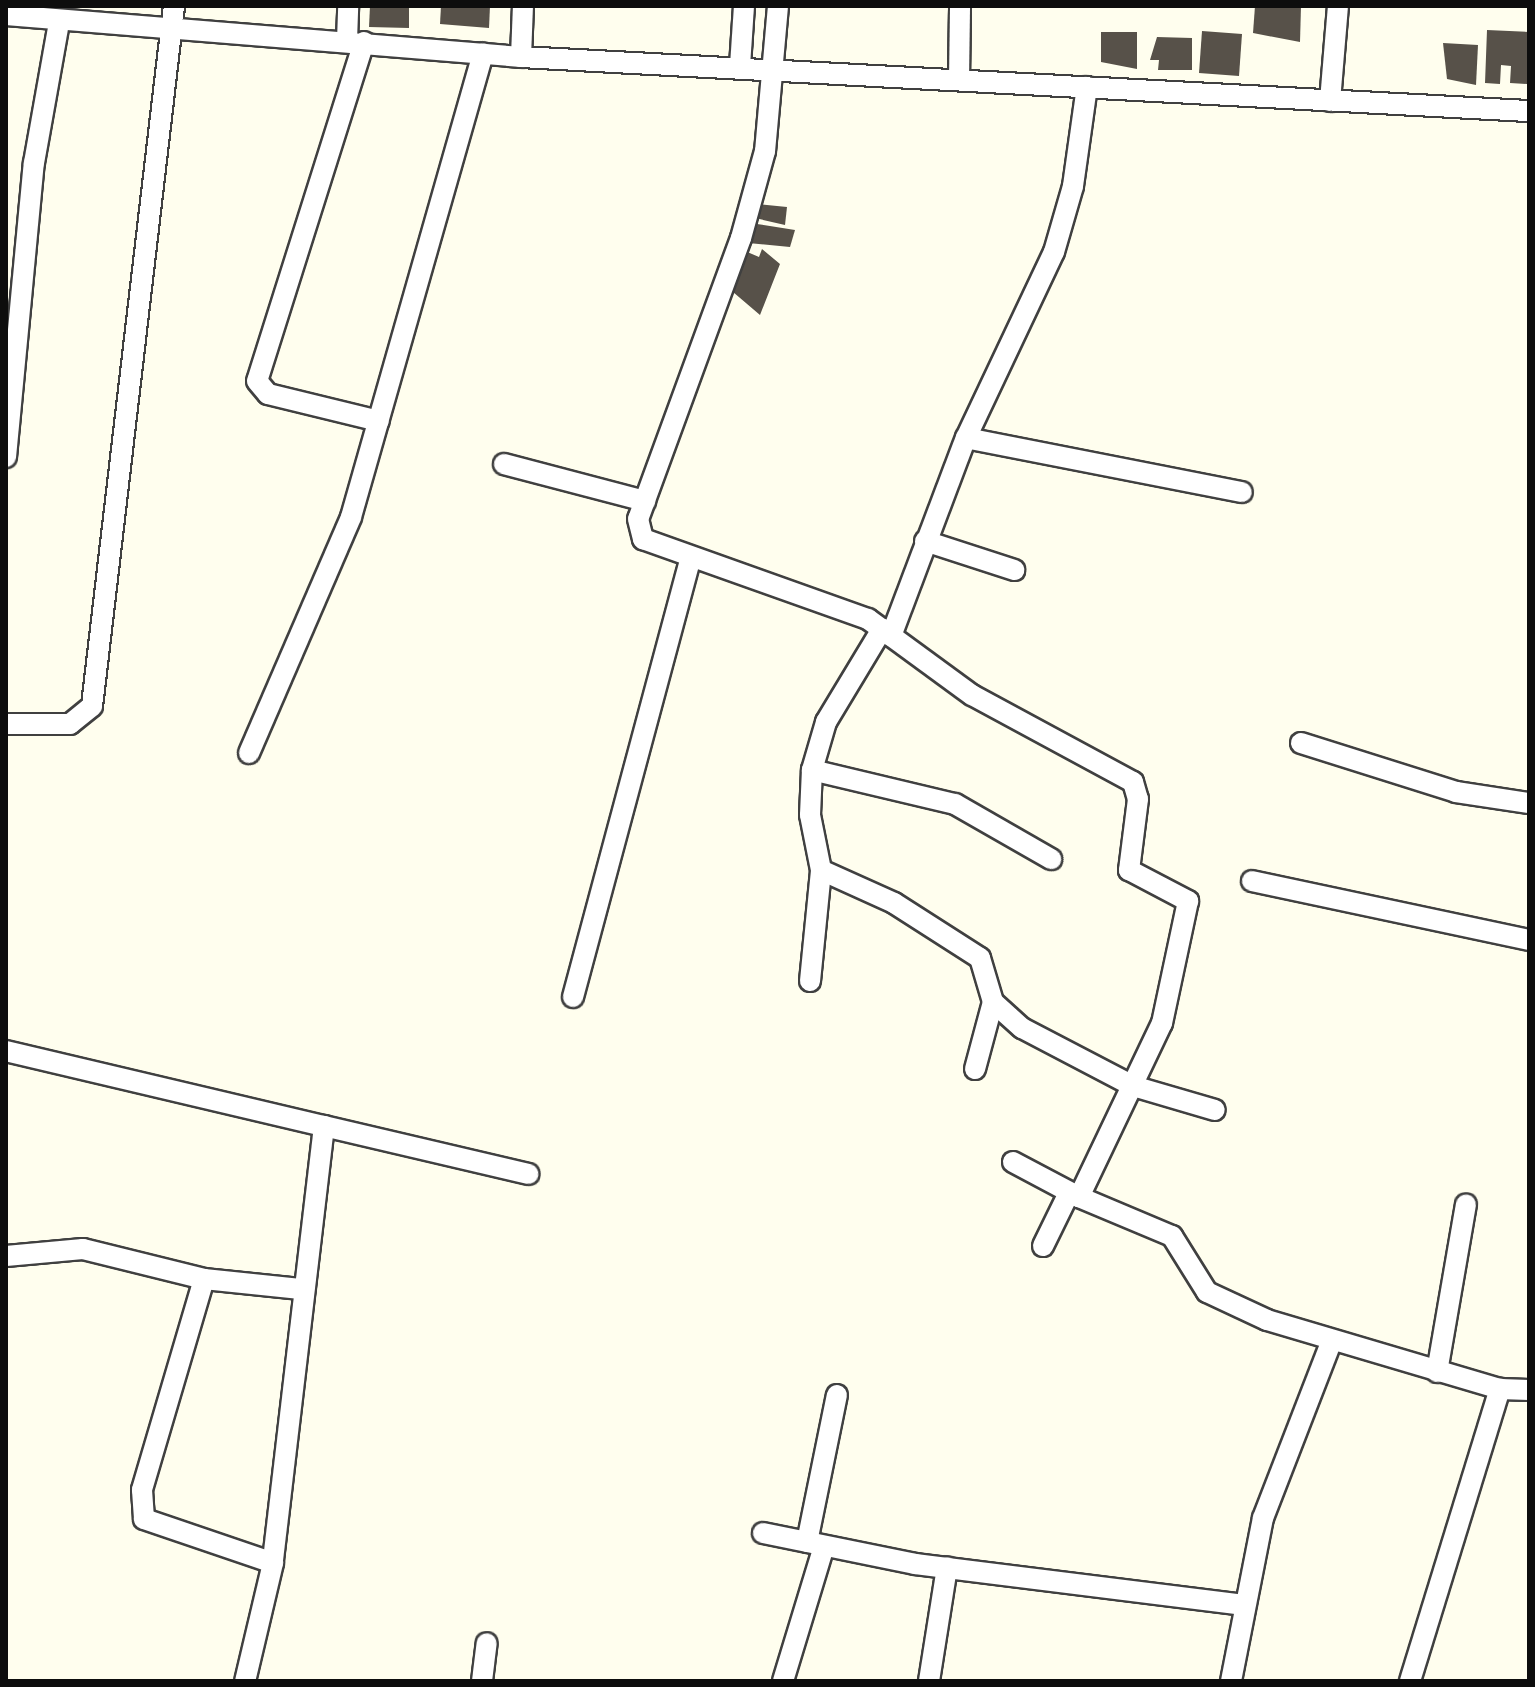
<!DOCTYPE html>
<style>
body{margin:0}
#map{position:relative;width:1535px;height:1687px;overflow:hidden;background:#fffeee;font-family:"Source Serif 4",serif}
div>[style]{position:absolute}
.building>*{inset:0;background:#575149}
.roads{filter:drop-shadow(2px 0 #404040) drop-shadow(-2px 0 #404040) drop-shadow(0 2px #404040) drop-shadow(0 -2px #404040)}
.minor>*{height:20px;margin:-10px;padding:0 10px;transform-origin:10px;border-radius:10px;background:#fff}
span{translate:-50% -50%;white-space:nowrap;text-align:center;line-height:1.15;-webkit-text-stroke:8px #fff;paint-order:stroke}
.frame{position:absolute;inset:0;border:8px solid #0d0d0d;pointer-events:none}
</style>
<div id="map">
<div class="building">
<div style="clip-path:polygon(370px 6px,409px 6px,409px 28px,369px 27px)"></div>
<div style="clip-path:polygon(441px 6px,490px 6px,489px 28px,440px 24px)"></div>
<div style="clip-path:polygon(1255px 6px,1301px 6px,1300px 42px,1253px 33px)"></div>
<div style="clip-path:polygon(1487px 30px,1529px 32px,1527px 84px,1510px 83px,1511px 66px,1501px 65px,1500px 84px,1485px 83px)"></div>
<div style="clip-path:polygon(1202px 31px,1242px 34px,1239px 76px,1199px 73px)"></div>
<div style="clip-path:polygon(1101px 32px,1137px 32px,1137px 69px,1101px 62px)"></div>
<div style="clip-path:polygon(1157px 37px,1192px 38px,1192px 70px,1158px 70px,1159px 60px,1150px 60px)"></div>
<div style="clip-path:polygon(1443px 43px,1478px 45px,1476px 85px,1447px 79px)"></div>
<div style="clip-path:polygon(756px 204px,787px 207px,785px 225px,755px 218px)"></div>
<div style="clip-path:polygon(757px 224px,795px 230px,790px 247px,748px 243px)"></div>
<div style="clip-path:polygon(762px 249px,780px 264px,760px 315px,733px 292px,745px 251px,759px 257px)"></div>
</div>
<div class="roads">
<div class="minor">
<div style="left:778px;top:6px;width:146px;rotate:95.1deg"></div>
<div style="left:765px;top:151px;width:90px;rotate:105.4deg"></div>
<div style="left:741px;top:238px;width:299px;rotate:110.1deg"></div>
<div style="left:638px;top:519px;width:21px;rotate:76deg"></div>
<div style="left:643px;top:539px;width:239px;rotate:19.6deg"></div>
<div style="left:868px;top:619px;width:129px;rotate:36.2deg"></div>
<div style="left:972px;top:695px;width:183px;rotate:28.4deg"></div>
<div style="left:1133px;top:782px;width:18px;rotate:74deg"></div>
<div style="left:1138px;top:799px;width:72px;rotate:97.2deg"></div>
<div style="left:1129px;top:870px;width:67px;rotate:27.7deg"></div>
<div style="left:1188px;top:901px;width:125px;rotate:102deg"></div>
<div style="left:1162px;top:1023px;width:193px;rotate:115.5deg"></div>
<div style="left:1079px;top:1197px;width:101px;rotate:22.8deg"></div>
<div style="left:1172px;top:1236px;width:66px;rotate:58deg"></div>
<div style="left:1207px;top:1292px;width:66px;rotate:25deg"></div>
<div style="left:1267px;top:1320px;width:243px;rotate:16.5deg"></div>
<div style="left:1500px;top:1389px;width:29px;rotate:2deg"></div>
<div style="left:6px;top:15px;width:517px;rotate:4.66deg"></div>
<div style="left:521px;top:57px;width:1009px;rotate:3.07deg"></div>
<div style="left:347px;top:41px;width:35px;rotate:-88deg"></div>
<div style="left:364px;top:42px;width:355px;rotate:107.5deg"></div>
<div style="left:257px;top:381px;width:17px;rotate:50deg"></div>
<div style="left:268px;top:394px;width:114px;rotate:13.7deg"></div>
<div style="left:521px;top:57px;width:51px;rotate:-87.8deg"></div>
<div style="left:740px;top:66px;width:60px;rotate:-86.2deg"></div>
<div style="left:959px;top:80px;width:74px;rotate:-89.2deg"></div>
<div style="left:1330px;top:101px;width:95px;rotate:-85.2deg"></div>
<div style="left:966px;top:438px;width:281px;rotate:11.1deg"></div>
<div style="left:6px;top:457px;width:295px;rotate:-84.6deg"></div>
<div style="left:34px;top:163px;width:143px;rotate:-79.9deg"></div>
<div style="left:504px;top:464px;width:146px;rotate:14.7deg"></div>
<div style="left:925px;top:541px;width:94px;rotate:18deg"></div>
<div style="left:891px;top:636px;width:212px;rotate:-69.3deg"></div>
<div style="left:966px;top:438px;width:206px;rotate:-64.7deg"></div>
<div style="left:1054px;top:252px;width:69px;rotate:-73.9deg"></div>
<div style="left:1073px;top:186px;width:100px;rotate:-82deg"></div>
<div style="left:6px;top:724px;width:64px"></div>
<div style="left:70px;top:724px;width:28px;rotate:-39deg"></div>
<div style="left:92px;top:706px;width:705px;rotate:-83.32deg"></div>
<div style="left:1301px;top:743px;width:163px;rotate:17.5deg"></div>
<div style="left:1456px;top:792px;width:74px;rotate:8.6deg"></div>
<div style="left:249px;top:753px;width:257px;rotate:-66.6deg"></div>
<div style="left:351px;top:517px;width:482px;rotate:-74.1deg"></div>
<div style="left:812px;top:770px;width:147px;rotate:13.4deg"></div>
<div style="left:955px;top:804px;width:111px;rotate:29.8deg"></div>
<div style="left:821px;top:870px;width:80px;rotate:24.3deg"></div>
<div style="left:894px;top:903px;width:102px;rotate:32.6deg"></div>
<div style="left:980px;top:958px;width:46px;rotate:73.5deg"></div>
<div style="left:993px;top:1002px;width:39px;rotate:42deg"></div>
<div style="left:1022px;top:1028px;width:125px;rotate:27.6deg"></div>
<div style="left:1133px;top:1086px;width:85px;rotate:16.3deg"></div>
<div style="left:1252px;top:881px;width:283px;rotate:12deg"></div>
<div style="left:810px;top:981px;width:112px;rotate:-84.3deg"></div>
<div style="left:821px;top:870px;width:56px;rotate:-101.3deg"></div>
<div style="left:810px;top:815px;width:45px;rotate:-87.5deg"></div>
<div style="left:812px;top:770px;width:50px;rotate:-73.7deg"></div>
<div style="left:826px;top:722px;width:109px;rotate:-58.9deg"></div>
<div style="left:573px;top:997px;width:455px;rotate:-75deg"></div>
<div style="left:6px;top:1051px;width:327px;rotate:13.3deg"></div>
<div style="left:324px;top:1126px;width:440px;rotate:96.7deg"></div>
<div style="left:273px;top:1563px;width:121px;rotate:103.3deg"></div>
<div style="left:975px;top:1069px;width:69px;rotate:-75deg"></div>
<div style="left:324px;top:1126px;width:210px;rotate:13.2deg"></div>
<div style="left:1013px;top:1162px;width:75px;rotate:27.9deg"></div>
<div style="left:1043px;top:1246px;width:59px;rotate:-63.9deg"></div>
<div style="left:6px;top:1256px;width:77px;rotate:-5.2deg"></div>
<div style="left:83px;top:1249px;width:125px;rotate:13.9deg"></div>
<div style="left:204px;top:1279px;width:97px;rotate:5.9deg"></div>
<div style="left:204px;top:1279px;width:220px;rotate:106.4deg"></div>
<div style="left:142px;top:1490px;width:29px;rotate:86deg"></div>
<div style="left:144px;top:1519px;width:136px;rotate:18.8deg"></div>
<div style="left:1437px;top:1372px;width:170px;rotate:-80.2deg"></div>
<div style="left:763px;top:1533px;width:155px;rotate:11.5deg"></div>
<div style="left:915px;top:1564px;width:332px;rotate:7.1deg"></div>
<div style="left:807px;top:1542px;width:150px;rotate:-78.5deg"></div>
<div style="left:482px;top:1681px;width:38px;rotate:-83deg"></div>
<div style="left:783px;top:1681px;width:141px;rotate:-73.1deg"></div>
<div style="left:929px;top:1681px;width:115px;rotate:-81deg"></div>
<div style="left:1231px;top:1681px;width:166px;rotate:-78.9deg"></div>
<div style="left:1263px;top:1518px;width:188px;rotate:-68.8deg"></div>
<div style="left:1410px;top:1681px;width:306px;rotate:-72.9deg"></div>
</div>
</div>
<div class="frame"></div>
</div>
